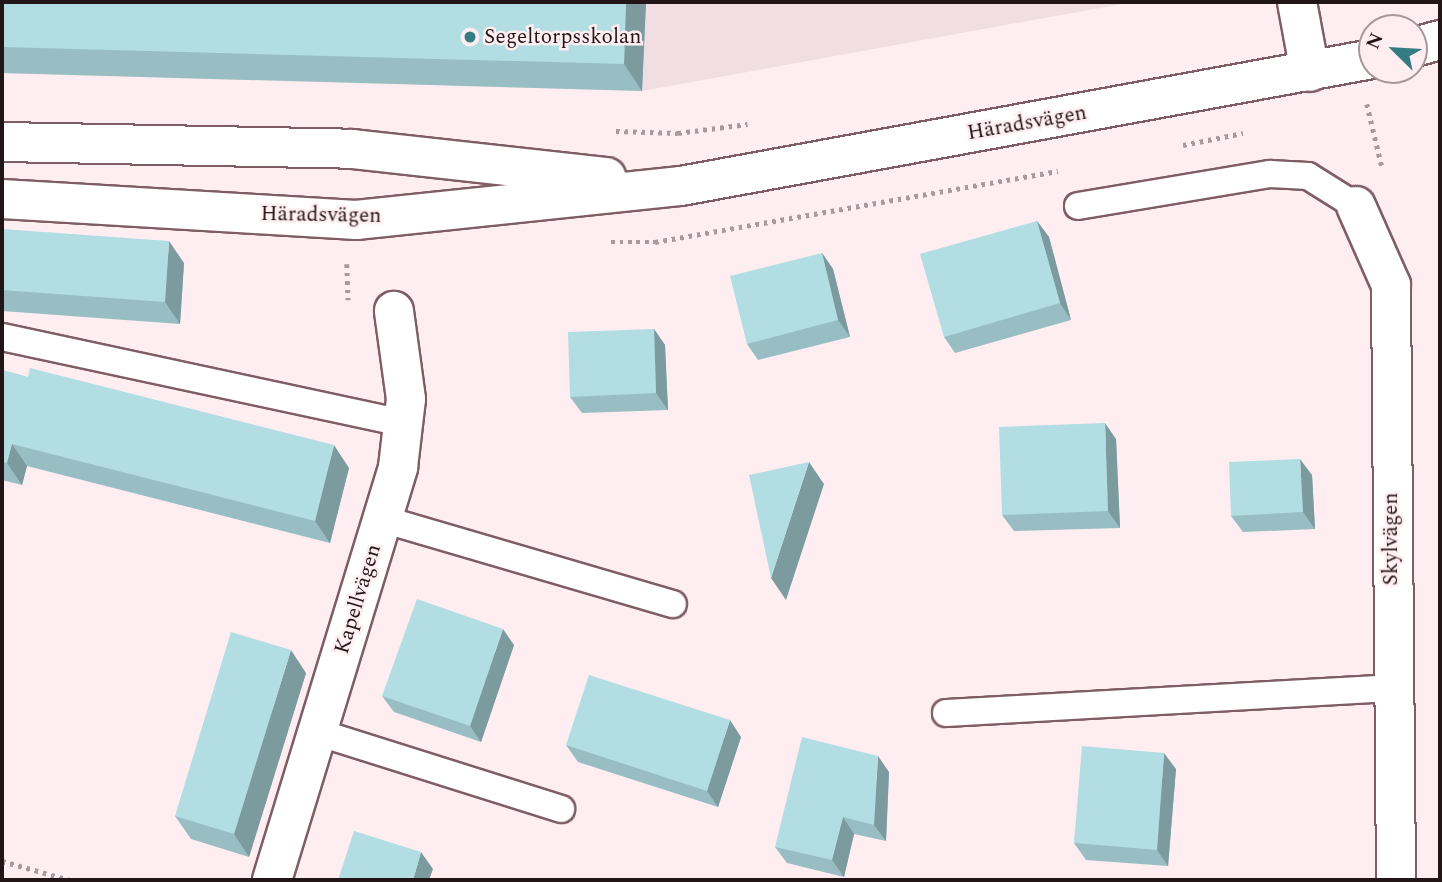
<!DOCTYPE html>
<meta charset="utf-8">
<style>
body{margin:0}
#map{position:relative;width:1442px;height:882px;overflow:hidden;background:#feeef1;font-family:Spectral,serif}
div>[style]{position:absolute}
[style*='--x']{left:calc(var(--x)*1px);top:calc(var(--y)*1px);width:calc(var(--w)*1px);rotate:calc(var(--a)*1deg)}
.built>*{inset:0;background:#f1dee2}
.path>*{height:4.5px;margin-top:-2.25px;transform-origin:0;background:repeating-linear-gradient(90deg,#a8999c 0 3.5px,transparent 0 8.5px)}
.roads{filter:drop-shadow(2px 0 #7f5d65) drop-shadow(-2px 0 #7f5d65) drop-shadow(0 2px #7f5d65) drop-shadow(0 -2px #7f5d65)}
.service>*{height:26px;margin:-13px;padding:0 13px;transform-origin:13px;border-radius:13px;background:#fff}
.minor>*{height:38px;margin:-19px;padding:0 19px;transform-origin:19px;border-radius:19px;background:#fff}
.tertiary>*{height:38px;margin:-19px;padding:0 19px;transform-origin:19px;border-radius:19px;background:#fff}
.wall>*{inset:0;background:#98bec3}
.shaded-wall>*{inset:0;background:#7c9b9f}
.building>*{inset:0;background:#b1dde3}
.dots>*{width:19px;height:19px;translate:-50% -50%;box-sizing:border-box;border:4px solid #feeef1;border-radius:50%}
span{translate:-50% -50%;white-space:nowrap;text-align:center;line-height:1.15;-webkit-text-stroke:5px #feeef1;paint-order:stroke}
.poi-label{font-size:21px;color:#221518}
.left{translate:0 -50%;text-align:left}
.street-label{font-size:21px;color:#221518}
.frame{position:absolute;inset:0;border:4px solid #221518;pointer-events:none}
.north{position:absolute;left:1358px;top:14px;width:70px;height:70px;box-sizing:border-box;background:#feeef1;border:2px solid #a6979a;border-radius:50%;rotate:294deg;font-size:19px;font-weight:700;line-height:28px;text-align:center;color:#221518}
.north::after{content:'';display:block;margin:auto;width:24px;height:32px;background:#347b84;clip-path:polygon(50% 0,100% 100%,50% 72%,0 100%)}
</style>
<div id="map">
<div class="built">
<div style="clip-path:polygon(2px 2px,1133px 2px,642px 91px,2px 73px)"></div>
</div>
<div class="path">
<div style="--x:1367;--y:104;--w:65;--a:76.6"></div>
<div style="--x:616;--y:131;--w:62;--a:1.8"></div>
<div style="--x:678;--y:133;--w:70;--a:-7.4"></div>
<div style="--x:1183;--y:145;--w:61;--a:-11.3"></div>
<div style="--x:611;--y:242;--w:44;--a:0"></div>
<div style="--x:655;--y:242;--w:409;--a:-10"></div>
<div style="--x:347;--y:264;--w:36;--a:88"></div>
<div style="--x:2;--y:861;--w:71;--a:15.6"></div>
</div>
<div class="roads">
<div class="service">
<div style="--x:1078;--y:206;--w:195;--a:-9.5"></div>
<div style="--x:1270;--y:174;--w:38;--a:3"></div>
<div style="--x:1308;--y:176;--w:57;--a:32"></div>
<div style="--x:2;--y:337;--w:410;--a:12.1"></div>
<div style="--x:382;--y:519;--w:303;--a:16.3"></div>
<div style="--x:946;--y:713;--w:446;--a:-3.2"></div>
<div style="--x:317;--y:732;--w:256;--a:17.5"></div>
</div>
<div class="minor">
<div style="--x:1297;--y:2;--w:71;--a:79.5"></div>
<div style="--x:1356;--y:206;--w:86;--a:66.1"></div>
<div style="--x:1391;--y:285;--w:595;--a:89.52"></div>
<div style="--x:272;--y:880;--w:432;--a:-73"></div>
<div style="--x:398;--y:467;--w:68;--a:-83.3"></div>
<div style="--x:406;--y:399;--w:89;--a:-97.8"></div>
</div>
<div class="tertiary">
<div style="--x:1414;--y:47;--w:27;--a:-15"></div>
<div style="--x:2;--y:142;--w:350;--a:1.1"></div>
<div style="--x:352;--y:149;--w:256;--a:6.3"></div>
<div style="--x:2;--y:199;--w:355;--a:3.4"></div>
<div style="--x:356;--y:220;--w:327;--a:-6"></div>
<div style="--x:681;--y:186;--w:703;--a:-10.41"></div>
</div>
</div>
<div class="wall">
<div style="clip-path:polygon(2px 2px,646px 2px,642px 91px,2px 73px)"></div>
<div style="clip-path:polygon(1037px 221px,1049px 237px,1071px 320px,955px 353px,944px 337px)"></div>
<div style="clip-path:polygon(2px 229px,184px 263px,180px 324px,2px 311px)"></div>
<div style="clip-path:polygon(822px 253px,833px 269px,850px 337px,758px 360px,747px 344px)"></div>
<div style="clip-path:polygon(654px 329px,665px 345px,668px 410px,582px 413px,570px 397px)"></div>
<div style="clip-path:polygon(2px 370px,349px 468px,330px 543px,27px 466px,22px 485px,2px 480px)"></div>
<div style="clip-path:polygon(1116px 439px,1120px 528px,1014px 531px,1002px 515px)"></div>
<div style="clip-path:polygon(1312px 475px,1315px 529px,1243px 532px,1231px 516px)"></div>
<div style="clip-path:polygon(514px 645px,481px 742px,394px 712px,382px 696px)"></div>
<div style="clip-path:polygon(306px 673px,249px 857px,191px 839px,175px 816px)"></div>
<div style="clip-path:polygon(741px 737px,718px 807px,578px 762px,566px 745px)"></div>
<div style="clip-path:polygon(1176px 769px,1168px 866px,1086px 860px,1074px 843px)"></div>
<div style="clip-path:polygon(889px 772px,886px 841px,854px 834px,844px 877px,787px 863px,775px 847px)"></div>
</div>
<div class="shaded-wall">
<div style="clip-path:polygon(626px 2px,646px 2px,642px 91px,624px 64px)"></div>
<div style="clip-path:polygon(1037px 221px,1049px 237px,1071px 320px,1060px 303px)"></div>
<div style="clip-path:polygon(169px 241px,184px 263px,180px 324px,165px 302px)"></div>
<div style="clip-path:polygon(822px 253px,833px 269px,850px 337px,838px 320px)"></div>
<div style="clip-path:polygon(654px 329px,665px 345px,668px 410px,656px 393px)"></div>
<div style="clip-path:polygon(1105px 423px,1116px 439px,1120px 528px,1108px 511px)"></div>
<div style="clip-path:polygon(12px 444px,27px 466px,22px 485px,7px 463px)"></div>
<div style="clip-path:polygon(334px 445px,349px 468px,330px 543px,315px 521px)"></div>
<div style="clip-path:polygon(1300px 459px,1312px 475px,1315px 529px,1303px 512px)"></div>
<div style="clip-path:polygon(809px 462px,824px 484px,786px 600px,771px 578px)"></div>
<div style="clip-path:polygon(503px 629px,514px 645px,481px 742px,470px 726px)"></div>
<div style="clip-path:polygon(291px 650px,306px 673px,249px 857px,234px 834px)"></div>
<div style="clip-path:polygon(730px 720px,741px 737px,718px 807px,707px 791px)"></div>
<div style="clip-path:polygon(1164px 753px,1176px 769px,1168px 866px,1157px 850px)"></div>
<div style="clip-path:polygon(878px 756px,889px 772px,886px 841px,874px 825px)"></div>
<div style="clip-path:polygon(843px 817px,854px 834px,844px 877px,832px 860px)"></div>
<div style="clip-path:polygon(421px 852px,433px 869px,429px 880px,413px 880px)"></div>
</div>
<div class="building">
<div style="clip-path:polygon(2px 2px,626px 2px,624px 64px,2px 47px)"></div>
<div style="clip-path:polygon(1037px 221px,1060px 303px,944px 337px,920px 254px)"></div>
<div style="clip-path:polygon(2px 229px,169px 241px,165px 302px,2px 290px)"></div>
<div style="clip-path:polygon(822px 253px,838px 320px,747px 344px,730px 276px)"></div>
<div style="clip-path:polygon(654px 329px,656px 393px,570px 397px,568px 332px)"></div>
<div style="clip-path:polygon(30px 368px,334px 445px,315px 521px,12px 444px,7px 463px,2px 462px,2px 370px,28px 377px)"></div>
<div style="clip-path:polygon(1105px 423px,1108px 511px,1002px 515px,999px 427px)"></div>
<div style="clip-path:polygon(1300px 459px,1303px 512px,1231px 516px,1229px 462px)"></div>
<div style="clip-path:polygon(809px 462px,771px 578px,749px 475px)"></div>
<div style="clip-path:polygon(417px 599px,503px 629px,470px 726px,382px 696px)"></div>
<div style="clip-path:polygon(231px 632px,291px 650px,234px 834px,175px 816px)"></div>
<div style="clip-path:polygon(589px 675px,730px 720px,707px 791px,566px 745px)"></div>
<div style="clip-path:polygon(802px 737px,878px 756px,874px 825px,843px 817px,832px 860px,775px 847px)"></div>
<div style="clip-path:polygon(1082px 746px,1164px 753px,1157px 850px,1074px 843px)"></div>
<div style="clip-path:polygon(354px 831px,421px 852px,413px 880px,338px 880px)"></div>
</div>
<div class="dots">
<div style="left:470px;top:37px;background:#347b84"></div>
</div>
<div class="poi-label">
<span class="left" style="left:484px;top:37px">Segeltorpsskolan</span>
</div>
<div class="street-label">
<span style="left:1027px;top:123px;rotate:-10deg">Häradsvägen</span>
<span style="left:321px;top:215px;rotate:1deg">Häradsvägen</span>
<span style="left:1391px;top:539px;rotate:-90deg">Skylvägen</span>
<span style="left:358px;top:599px;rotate:-73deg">Kapellvägen</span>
</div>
<div class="frame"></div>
<div class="north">N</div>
</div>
